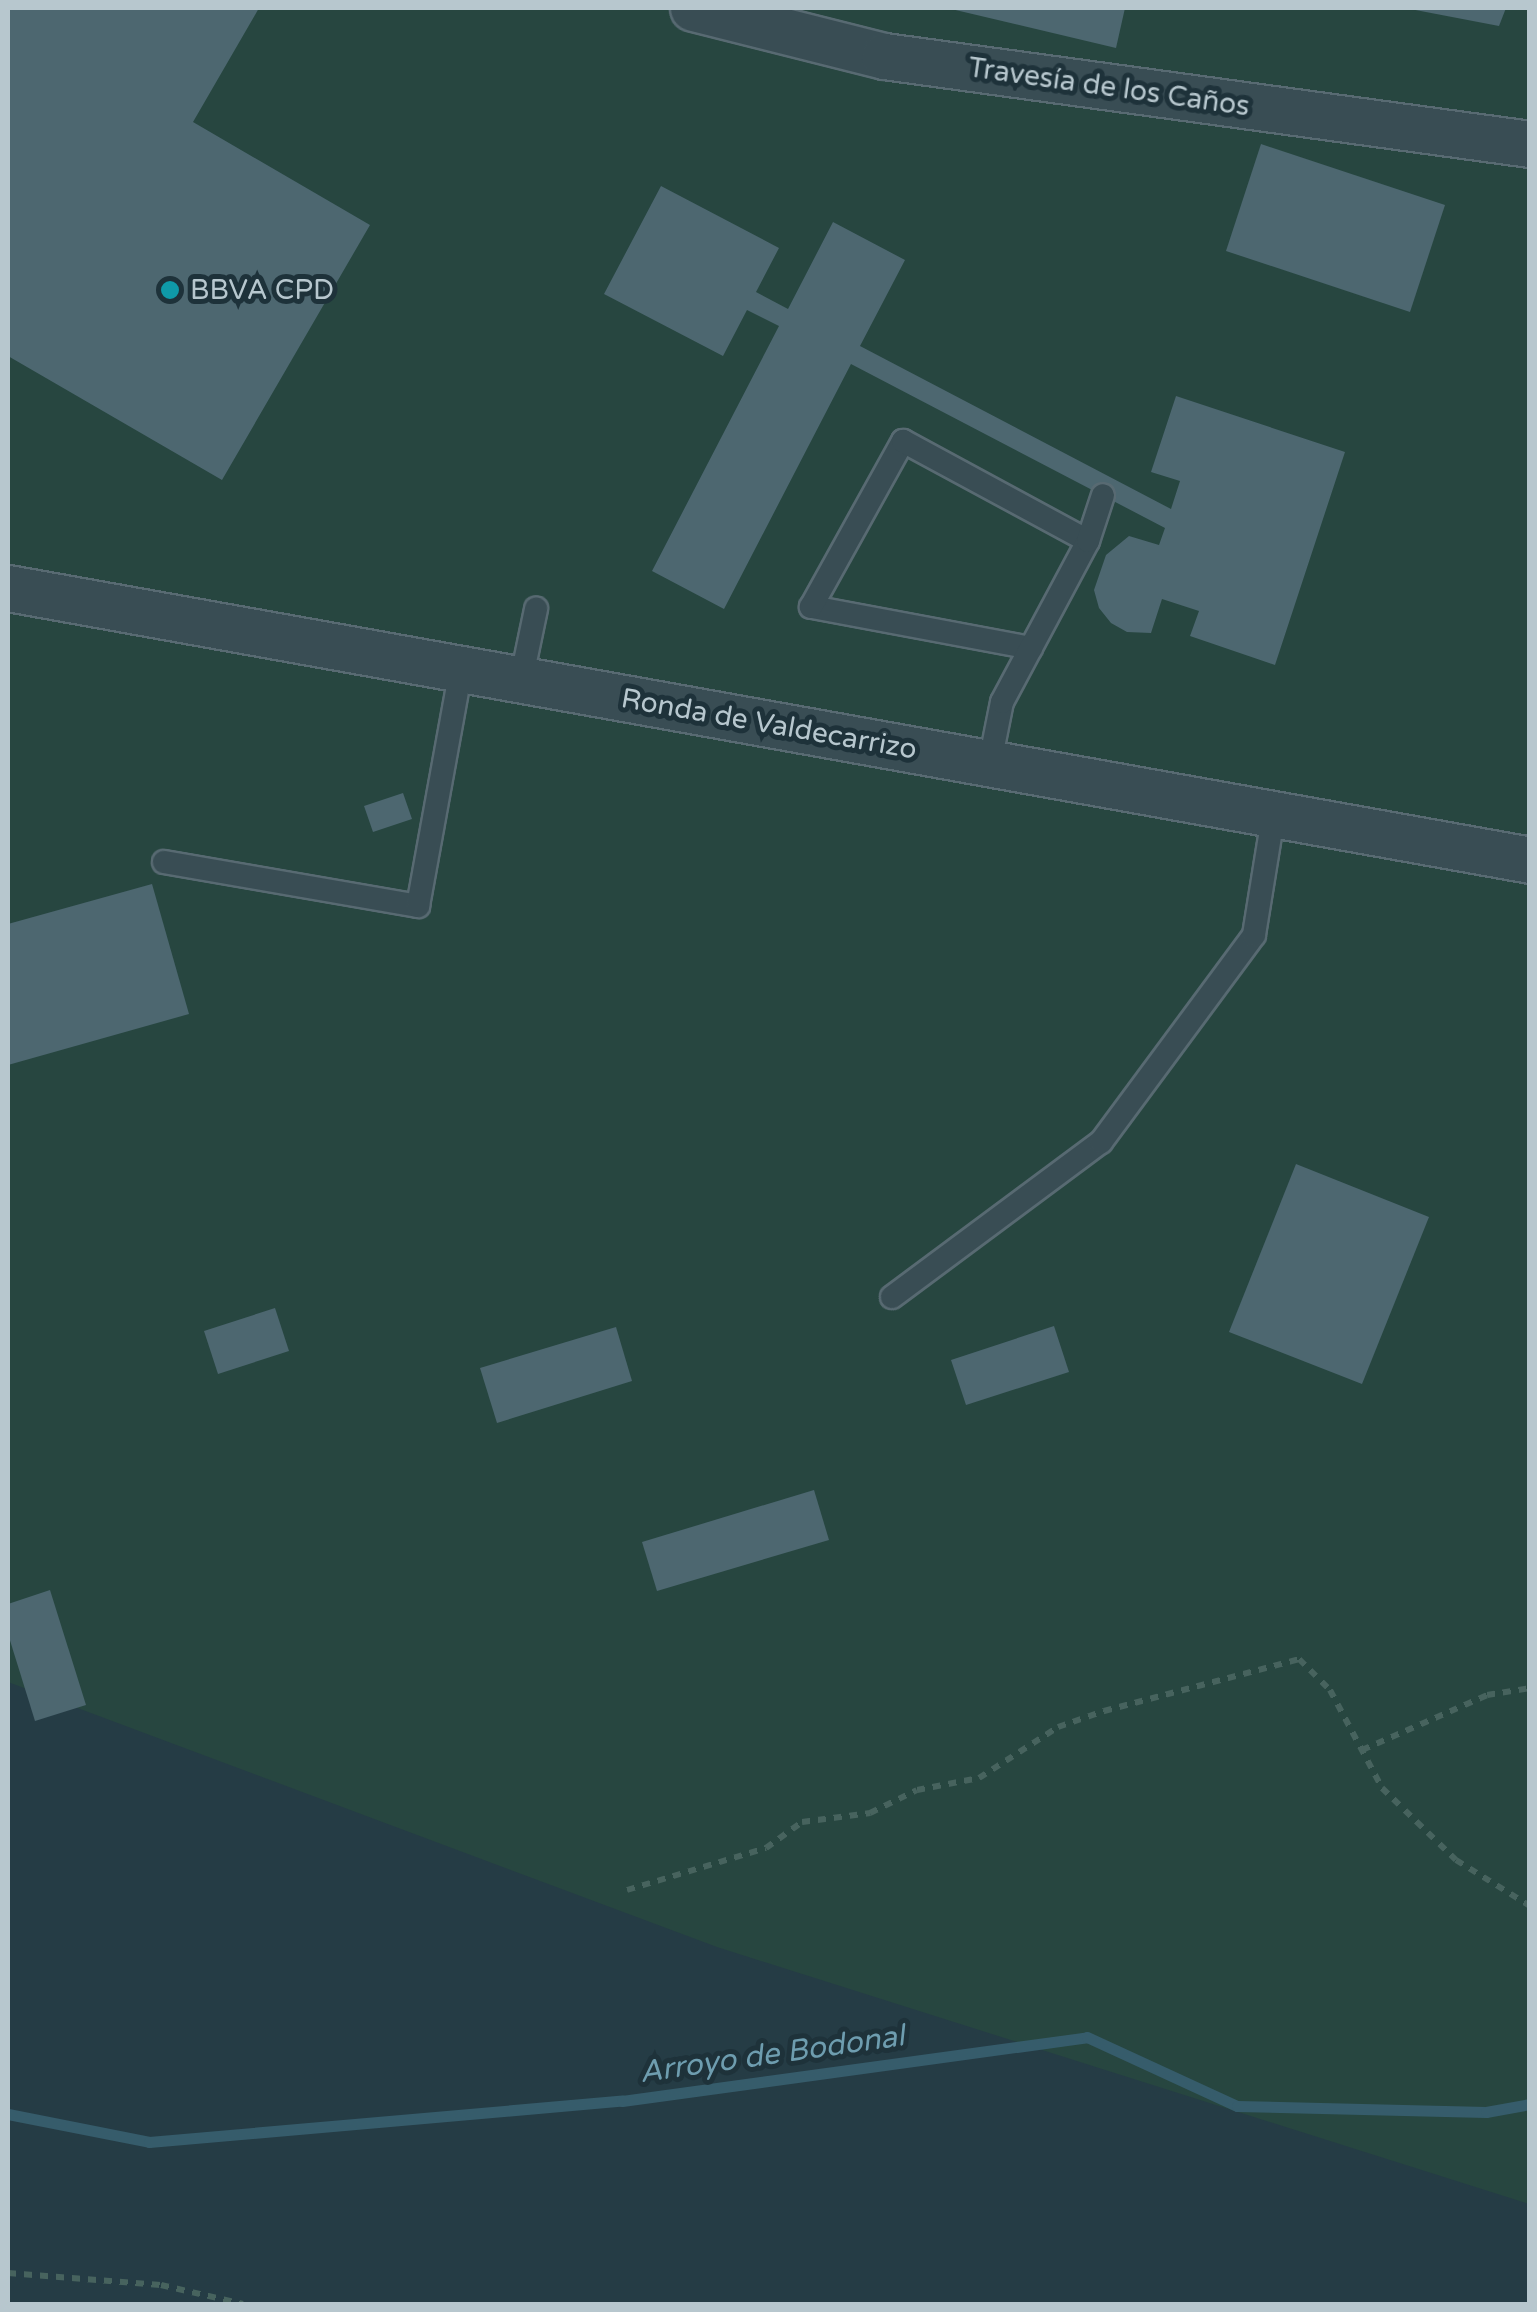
<!DOCTYPE html>
<meta charset="utf-8">
<style>
body{margin:0}
#map{position:relative;width:1537px;height:2312px;overflow:hidden;background:#253c45;font-family:"Varela Round",sans-serif}
div>[style]{position:absolute}
[style*='--x']{left:calc(var(--x)*1px);top:calc(var(--y)*1px);width:calc(var(--w)*1px);rotate:calc(var(--a)*1deg)}
.green>*{inset:0;background:#274640}
.stream>*{height:11px;margin:-5.5px;padding:0 5.5px;transform-origin:5.5px;border-radius:5.5px;background:#365c6b}
.building>*{inset:0;background:#4d6770}
.path>*{height:6px;margin-top:-3px;transform-origin:0;background:repeating-linear-gradient(90deg,#47635e 0 8px,transparent 0 16px)}
.roads{filter:drop-shadow(2px 0 #586a72) drop-shadow(-2px 0 #586a72) drop-shadow(0 2px #586a72) drop-shadow(0 -2px #586a72)}
.lane>*{height:22px;margin:-11px;padding:0 11px;transform-origin:11px;border-radius:11px;background:#394d54}
.street>*{height:45px;margin:-22.5px;padding:0 22.5px;transform-origin:22.5px;border-radius:22.5px;background:#394d54}
.dots>*{width:28px;height:28px;translate:-50% -50%;box-sizing:border-box;border:5px solid #1e323a;border-radius:50%}
span{translate:-50% -50%;white-space:nowrap;text-align:center;line-height:1.15;-webkit-text-stroke:10px #1e323a;paint-order:stroke}
.street-label{font-size:28px;color:#b7c7ce}
.poi-label{font-size:28px;color:#b7c7ce}
.left{translate:0 -50%;text-align:left}
.water-label{font-size:30px;color:#6e9daf;font-style:italic}
.frame{position:absolute;inset:0;border:10px solid #b7c7ce;pointer-events:none}
</style>
<div id="map">
<div class="green">
<div style="clip-path:polygon(8px 8px,1529px 8px,1529px 2204px,717px 1947px,8px 1682px)"></div>
</div>
<div class="stream">
<div style="--x:8;--y:2114;--w:144;--a:11.2"></div>
<div style="--x:149;--y:2142;--w:475;--a:-5"></div>
<div style="--x:622;--y:2101;--w:469;--a:-7.8"></div>
<div style="--x:1087;--y:2037;--w:165;--a:24.7"></div>
<div style="--x:1237;--y:2106;--w:249;--a:1.4"></div>
<div style="--x:1486;--y:2112;--w:45;--a:-10.3"></div>
</div>
<div class="building">
<div style="clip-path:polygon(8px 8px,259px 8px,193px 122px,370px 225px,222px 480px,8px 356px)"></div>
<div style="clip-path:polygon(947px 8px,1125px 8px,1116px 48px)"></div>
<div style="clip-path:polygon(1405px 8px,1506px 8px,1499px 26px)"></div>
<div style="clip-path:polygon(1261px 144px,1445px 205px,1410px 312px,1226px 251px)"></div>
<div style="clip-path:polygon(661px 186px,779px 248px,756px 292px,788px 309px,833px 222px,905px 260px,860px 346px,1171px 509px,1180px 481px,1151px 472px,1176px 396px,1345px 452px,1275px 665px,1190px 636px,1199px 611px,1162px 599px,1151px 633px,1127px 632px,1111px 623px,1099px 608px,1094px 590px,1106px 555px,1129px 536px,1159px 545px,1165px 528px,851px 364px,724px 609px,652px 571px,779px 326px,747px 310px,723px 356px,604px 294px)"></div>
<div style="clip-path:polygon(403px 793px,412px 819px,373px 832px,364px 806px)"></div>
<div style="clip-path:polygon(152px 884px,189px 1014px,8px 1065px,8px 924px)"></div>
<div style="clip-path:polygon(1296px 1164px,1429px 1217px,1362px 1384px,1229px 1332px)"></div>
<div style="clip-path:polygon(275px 1308px,289px 1351px,218px 1374px,204px 1331px)"></div>
<div style="clip-path:polygon(1054px 1326px,1069px 1372px,966px 1405px,951px 1360px)"></div>
<div style="clip-path:polygon(616px 1327px,632px 1381px,497px 1423px,480px 1368px)"></div>
<div style="clip-path:polygon(814px 1490px,829px 1540px,657px 1591px,642px 1542px)"></div>
<div style="clip-path:polygon(50px 1590px,86px 1705px,35px 1721px,8px 1634px,8px 1604px)"></div>
</div>
<div class="path">
<div style="--x:1362;--y:1750;--w:137;--a:-23.7"></div>
<div style="--x:1487;--y:1695;--w:44;--a:-9.2"></div>
<div style="--x:627;--y:1890;--w:145;--a:-16.8"></div>
<div style="--x:766;--y:1848;--w:44;--a:-35.8"></div>
<div style="--x:802;--y:1822;--w:69;--a:-7.5"></div>
<div style="--x:870;--y:1813;--w:52;--a:-26.1"></div>
<div style="--x:917;--y:1790;--w:63;--a:-11"></div>
<div style="--x:979;--y:1778;--w:94;--a:-32.8"></div>
<div style="--x:1058;--y:1727;--w:49;--a:-19.2"></div>
<div style="--x:1104;--y:1711;--w:202;--a:-14.9"></div>
<div style="--x:1299;--y:1659;--w:44;--a:45"></div>
<div style="--x:1330;--y:1690;--w:111;--a:62"></div>
<div style="--x:1382;--y:1788;--w:103;--a:44.2"></div>
<div style="--x:1456;--y:1860;--w:87;--a:31.9"></div>
<div style="--x:8;--y:2273;--w:153;--a:4.5"></div>
<div style="--x:161;--y:2285;--w:84;--a:13"></div>
</div>
<div class="roads">
<div class="lane">
<div style="--x:1031;--y:648;--w:224;--a:-169.4"></div>
<div style="--x:811;--y:607;--w:190;--a:-61"></div>
<div style="--x:903;--y:441;--w:210;--a:28.4"></div>
<div style="--x:521;--y:681;--w:74;--a:-78.2"></div>
<div style="--x:990;--y:762;--w:61;--a:-78.7"></div>
<div style="--x:1002;--y:702;--w:183;--a:-61.9"></div>
<div style="--x:1088;--y:541;--w:48;--a:-71.9"></div>
<div style="--x:164;--y:862;--w:258;--a:9.8"></div>
<div style="--x:418;--y:906;--w:240;--a:-79.7"></div>
<div style="--x:892;--y:1297;--w:260;--a:-36.6"></div>
<div style="--x:1101;--y:1142;--w:257;--a:-53.5"></div>
<div style="--x:1254;--y:935;--w:126;--a:-80.8"></div>
</div>
<div class="street">
<div style="--x:693;--y:8;--w:197;--a:14.1"></div>
<div style="--x:884;--y:56;--w:652;--a:7.76"></div>
<div style="--x:8;--y:588;--w:1546;--a:10.13"></div>
</div>
</div>
<div class="dots">
<div style="left:170px;top:290px;background:#0f9aa8"></div>
</div>
<div class="street-label">
<span style="left:1109px;top:87px;rotate:8deg">Travesía de los Caños</span>
<span style="left:769px;top:724px;rotate:10deg">Ronda de Valdecarrizo</span>
</div>
<div class="poi-label">
<span class="left" style="left:190px;top:290px">BBVA CPD</span>
</div>
<div class="water-label">
<span style="left:772px;top:2055px;rotate:-8deg">Arroyo de Bodonal</span>
</div>
<div class="frame"></div>
</div>
